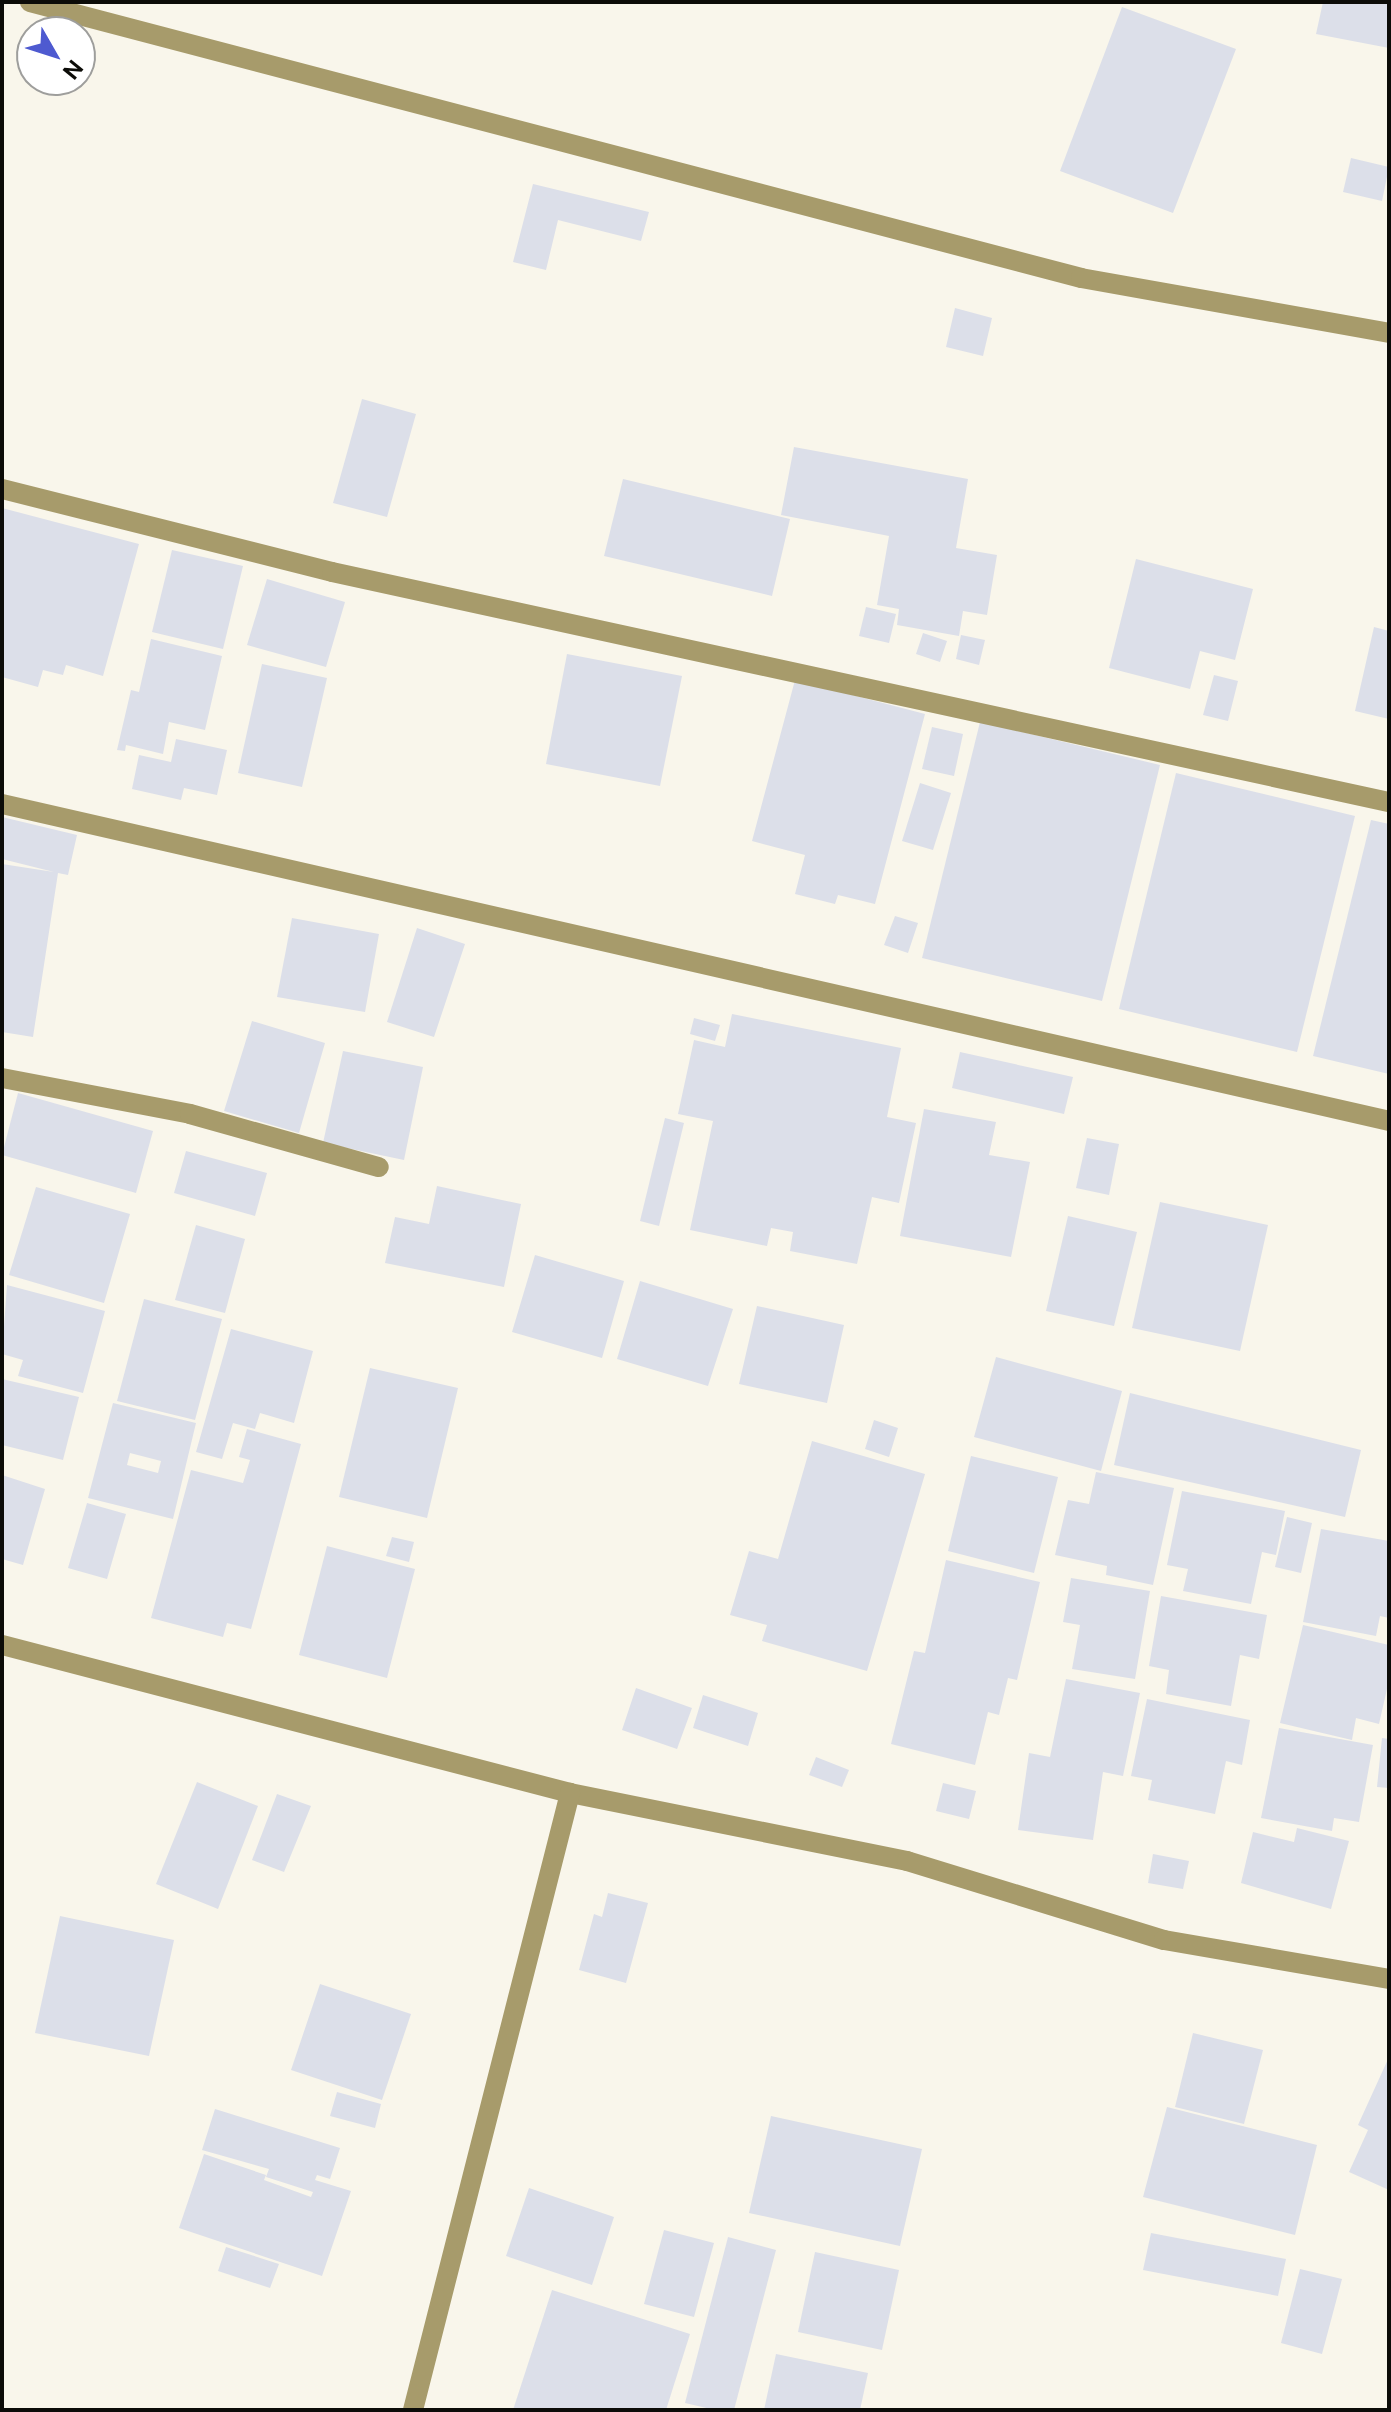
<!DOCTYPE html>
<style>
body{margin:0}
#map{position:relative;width:1391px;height:2412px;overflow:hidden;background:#f9f6eb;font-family:"Public Sans",sans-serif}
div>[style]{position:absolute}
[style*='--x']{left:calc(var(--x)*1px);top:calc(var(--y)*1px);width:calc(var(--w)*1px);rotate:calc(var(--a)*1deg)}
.building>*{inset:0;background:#dcdfe9}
.minor>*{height:20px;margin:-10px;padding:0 10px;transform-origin:10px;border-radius:10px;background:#a79b6b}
span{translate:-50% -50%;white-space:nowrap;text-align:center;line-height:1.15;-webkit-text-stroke:7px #fff;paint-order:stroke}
.frame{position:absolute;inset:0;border:4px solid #0c0c08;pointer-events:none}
.north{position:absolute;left:16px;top:16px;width:80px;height:80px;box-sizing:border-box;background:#fff;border:2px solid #9e9e9c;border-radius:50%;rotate:129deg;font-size:22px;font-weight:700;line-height:32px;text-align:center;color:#0c0c08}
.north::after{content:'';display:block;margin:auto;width:28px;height:36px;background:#4e5ad0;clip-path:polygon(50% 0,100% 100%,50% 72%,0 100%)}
</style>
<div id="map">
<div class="building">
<div style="clip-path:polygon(1323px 2px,1389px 2px,1389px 48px,1316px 34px)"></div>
<div style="clip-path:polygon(1122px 7px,1236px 49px,1173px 213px,1060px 171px)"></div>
<div style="clip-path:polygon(1351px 158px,1389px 167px,1382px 201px,1343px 192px)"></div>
<div style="clip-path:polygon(533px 184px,649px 212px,641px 241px,558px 220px,546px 270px,513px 262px)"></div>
<div style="clip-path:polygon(955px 308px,992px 318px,983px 356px,946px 347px)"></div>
<div style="clip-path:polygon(362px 399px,416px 414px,387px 517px,333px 503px)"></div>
<div style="clip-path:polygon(794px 447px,968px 479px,956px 548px,997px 555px,987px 615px,963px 611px,959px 636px,897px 625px,899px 609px,877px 605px,889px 536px,781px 515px)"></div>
<div style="clip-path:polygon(623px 479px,790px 519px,772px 596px,604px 556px)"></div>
<div style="clip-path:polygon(2px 508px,139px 544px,103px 676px,66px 665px,63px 675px,43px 670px,38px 687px,2px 677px)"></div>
<div style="clip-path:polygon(172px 550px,243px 566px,223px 649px,152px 632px)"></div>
<div style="clip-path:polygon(1136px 559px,1253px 589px,1235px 660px,1200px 651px,1190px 689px,1109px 668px)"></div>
<div style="clip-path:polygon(267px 579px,345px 602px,326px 667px,247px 645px)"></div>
<div style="clip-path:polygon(866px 607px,896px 614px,889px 643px,859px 636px)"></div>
<div style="clip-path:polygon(1374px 627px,1389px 631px,1389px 719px,1355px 711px)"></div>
<div style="clip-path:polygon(923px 633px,947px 641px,940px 662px,916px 654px)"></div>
<div style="clip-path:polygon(961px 635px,985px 640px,979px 665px,956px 659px)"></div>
<div style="clip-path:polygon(151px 639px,222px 656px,205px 730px,169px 722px,163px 754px,126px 745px,125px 751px,117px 750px,131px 690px,139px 692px)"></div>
<div style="clip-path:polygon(567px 654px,682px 676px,660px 786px,546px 764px)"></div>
<div style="clip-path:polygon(262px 664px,327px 678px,302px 787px,238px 773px)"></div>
<div style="clip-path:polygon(1214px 675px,1238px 681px,1228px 721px,1203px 715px)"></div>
<div style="clip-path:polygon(795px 680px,925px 714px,875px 904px,838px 895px,835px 904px,795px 894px,805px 855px,752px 841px)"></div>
<div style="clip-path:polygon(980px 722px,1160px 765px,1102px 1001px,922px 958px)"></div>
<div style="clip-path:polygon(932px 727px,963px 734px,954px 776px,922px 769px)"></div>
<div style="clip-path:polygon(176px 739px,227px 750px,217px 795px,184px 788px,181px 800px,132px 789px,139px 755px,171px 762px)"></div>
<div style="clip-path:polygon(1176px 773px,1355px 816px,1297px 1052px,1119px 1009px)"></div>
<div style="clip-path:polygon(920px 783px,951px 793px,933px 850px,902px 841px)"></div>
<div style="clip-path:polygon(2px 817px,77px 835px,68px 875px,58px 873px,33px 1037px,2px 1032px,2px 864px,54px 872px,2px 859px)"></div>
<div style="clip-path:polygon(1371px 820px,1389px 824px,1389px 1074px,1313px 1056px)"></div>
<div style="clip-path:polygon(895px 916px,918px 923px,908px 953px,884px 945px)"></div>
<div style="clip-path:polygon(292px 918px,379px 934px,365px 1012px,277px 997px)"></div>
<div style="clip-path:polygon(417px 928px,465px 944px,434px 1037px,387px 1022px)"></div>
<div style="clip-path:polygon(732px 1014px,901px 1048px,887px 1117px,916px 1123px,899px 1203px,872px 1197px,857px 1264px,790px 1251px,793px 1232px,771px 1228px,767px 1246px,690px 1230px,713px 1121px,678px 1114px,694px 1040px,725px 1047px)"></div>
<div style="clip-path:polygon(694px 1018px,720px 1025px,715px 1041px,690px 1034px)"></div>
<div style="clip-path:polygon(252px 1021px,325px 1043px,299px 1133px,224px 1111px)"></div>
<div style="clip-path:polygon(343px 1051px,423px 1067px,404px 1160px,323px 1143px)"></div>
<div style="clip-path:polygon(960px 1052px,1073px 1077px,1064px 1114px,952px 1088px)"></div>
<div style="clip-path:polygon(18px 1093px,153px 1131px,136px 1193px,2px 1155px)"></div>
<div style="clip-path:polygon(924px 1109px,996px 1122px,989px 1155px,1030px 1162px,1011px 1257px,900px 1236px)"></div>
<div style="clip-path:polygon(665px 1118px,684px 1123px,659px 1226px,640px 1221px)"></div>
<div style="clip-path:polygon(1087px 1138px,1119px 1144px,1109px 1195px,1076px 1188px)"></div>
<div style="clip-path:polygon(186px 1151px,267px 1173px,255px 1216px,174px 1193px)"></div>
<div style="clip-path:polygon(437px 1186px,521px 1204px,504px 1287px,385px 1263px,395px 1217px,429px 1224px)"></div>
<div style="clip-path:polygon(36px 1187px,130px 1214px,104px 1303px,9px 1275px)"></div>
<div style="clip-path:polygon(1160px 1202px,1268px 1225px,1240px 1351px,1132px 1328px)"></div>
<div style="clip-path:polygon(1068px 1216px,1137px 1232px,1114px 1326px,1046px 1311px)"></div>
<div style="clip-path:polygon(196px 1225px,245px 1239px,225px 1313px,175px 1300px)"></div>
<div style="clip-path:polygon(535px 1255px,624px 1281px,602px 1358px,512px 1332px)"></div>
<div style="clip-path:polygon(640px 1281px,733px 1309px,708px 1386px,617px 1359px)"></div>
<div style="clip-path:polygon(7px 1285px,105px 1311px,83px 1393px,18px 1376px,23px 1360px,2px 1354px)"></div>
<div style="clip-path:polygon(144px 1299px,222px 1319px,195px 1420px,117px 1401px)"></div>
<div style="clip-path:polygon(757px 1306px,844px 1325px,827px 1403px,739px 1384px)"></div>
<div style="clip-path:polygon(231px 1329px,313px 1351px,294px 1423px,260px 1413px,255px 1429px,233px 1423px,222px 1459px,196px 1452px)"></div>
<div style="clip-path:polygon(996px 1357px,1122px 1391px,1101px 1471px,974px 1437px)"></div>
<div style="clip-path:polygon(370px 1368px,458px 1388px,427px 1518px,339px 1497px)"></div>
<div style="clip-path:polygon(2px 1379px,79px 1397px,63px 1460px,2px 1445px)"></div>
<div style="clip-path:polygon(1130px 1393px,1361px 1450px,1345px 1517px,1114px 1465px)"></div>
<div style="clip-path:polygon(evenodd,113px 1403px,196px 1423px,173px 1519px,88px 1498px,113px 1403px,130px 1453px,161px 1461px,158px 1473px,127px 1465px,130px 1453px)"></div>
<div style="clip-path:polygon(874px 1420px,898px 1428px,889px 1457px,865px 1449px)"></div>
<div style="clip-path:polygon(247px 1429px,301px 1444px,251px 1629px,227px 1623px,223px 1637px,151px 1618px,191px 1470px,243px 1483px,250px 1460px,239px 1457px)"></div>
<div style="clip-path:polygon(812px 1441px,925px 1474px,867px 1671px,762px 1641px,767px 1625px,730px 1615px,749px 1551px,778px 1559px)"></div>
<div style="clip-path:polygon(971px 1456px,1058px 1477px,1034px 1573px,948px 1551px)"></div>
<div style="clip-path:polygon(1096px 1472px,1174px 1488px,1153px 1585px,1106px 1575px,1107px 1566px,1055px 1555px,1068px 1500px,1089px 1504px)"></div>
<div style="clip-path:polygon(2px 1475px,45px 1489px,23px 1565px,2px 1559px)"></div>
<div style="clip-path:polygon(1182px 1491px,1285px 1511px,1276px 1555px,1262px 1552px,1251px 1604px,1183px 1591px,1188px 1569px,1167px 1565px)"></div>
<div style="clip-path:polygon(87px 1503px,126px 1514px,107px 1579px,68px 1568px)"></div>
<div style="clip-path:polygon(1287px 1517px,1312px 1523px,1301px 1573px,1275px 1567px)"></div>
<div style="clip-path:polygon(1321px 1529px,1389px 1541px,1389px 1618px,1380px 1616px,1376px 1636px,1303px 1622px)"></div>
<div style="clip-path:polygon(392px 1537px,414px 1542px,409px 1562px,386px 1556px)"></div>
<div style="clip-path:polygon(327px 1546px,415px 1569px,387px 1678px,299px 1655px)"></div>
<div style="clip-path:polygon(946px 1560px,1040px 1582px,1017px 1680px,1008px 1678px,999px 1715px,988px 1712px,975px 1765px,891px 1744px,914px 1651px,925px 1653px)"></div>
<div style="clip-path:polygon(1071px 1578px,1150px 1591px,1135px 1679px,1072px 1669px,1080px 1625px,1063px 1622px)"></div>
<div style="clip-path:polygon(1161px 1596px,1267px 1615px,1259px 1659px,1240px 1655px,1231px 1706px,1166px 1694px,1169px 1670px,1149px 1666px)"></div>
<div style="clip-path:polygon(1303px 1625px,1389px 1645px,1389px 1680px,1379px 1724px,1356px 1718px,1352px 1740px,1280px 1723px)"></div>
<div style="clip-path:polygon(1066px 1679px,1140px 1693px,1123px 1776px,1103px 1772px,1093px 1840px,1018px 1830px,1029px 1753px,1050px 1757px)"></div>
<div style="clip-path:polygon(636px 1688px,692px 1708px,677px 1749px,622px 1730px)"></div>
<div style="clip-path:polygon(703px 1695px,758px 1713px,748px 1746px,693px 1728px)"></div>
<div style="clip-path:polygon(1147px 1699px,1250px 1720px,1242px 1765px,1226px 1761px,1215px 1814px,1148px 1800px,1152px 1780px,1131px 1776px)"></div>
<div style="clip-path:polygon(1279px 1728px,1373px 1745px,1359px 1822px,1334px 1818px,1332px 1831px,1261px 1818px)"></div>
<div style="clip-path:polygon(1382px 1738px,1389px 1739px,1389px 1788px,1377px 1787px)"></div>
<div style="clip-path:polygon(816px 1757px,849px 1770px,842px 1787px,809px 1775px)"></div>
<div style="clip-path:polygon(197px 1782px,258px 1806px,218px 1909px,156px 1884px)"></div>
<div style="clip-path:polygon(943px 1783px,976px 1791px,969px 1819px,936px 1811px)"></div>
<div style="clip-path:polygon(277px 1794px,311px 1806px,284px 1872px,252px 1860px)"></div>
<div style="clip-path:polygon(1297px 1828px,1349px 1841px,1331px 1909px,1241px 1883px,1253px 1832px,1294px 1842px)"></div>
<div style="clip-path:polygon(1153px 1854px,1189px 1861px,1183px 1889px,1148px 1883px)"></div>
<div style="clip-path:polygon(608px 1893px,648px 1903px,626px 1983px,579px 1970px,594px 1914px,602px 1917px)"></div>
<div style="clip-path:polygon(60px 1916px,174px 1940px,149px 2056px,35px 2033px)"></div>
<div style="clip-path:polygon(320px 1984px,411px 2014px,382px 2100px,291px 2070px)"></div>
<div style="clip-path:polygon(1193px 2033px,1263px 2050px,1244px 2124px,1175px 2107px)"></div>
<div style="clip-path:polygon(1389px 2057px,1389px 2190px,1349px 2172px,1368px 2130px,1358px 2125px)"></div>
<div style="clip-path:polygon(337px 2092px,381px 2104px,375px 2128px,330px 2116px)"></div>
<div style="clip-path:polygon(1167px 2107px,1317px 2145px,1295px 2235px,1143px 2197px)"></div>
<div style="clip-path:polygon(215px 2109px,340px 2148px,330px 2179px,317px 2175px,315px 2180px,351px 2191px,322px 2276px,179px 2228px,204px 2154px,266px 2175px,264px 2180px,311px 2197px,313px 2192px,266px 2177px,269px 2169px,202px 2150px)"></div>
<div style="clip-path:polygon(771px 2116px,922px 2149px,900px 2246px,749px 2213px)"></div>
<div style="clip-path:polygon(529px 2188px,614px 2217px,592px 2285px,506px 2256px)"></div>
<div style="clip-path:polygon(664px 2230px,714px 2243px,694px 2317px,644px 2304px)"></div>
<div style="clip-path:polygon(1151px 2233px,1286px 2259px,1278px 2296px,1143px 2270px)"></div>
<div style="clip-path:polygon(728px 2237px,776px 2250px,734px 2410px,715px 2410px,685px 2403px)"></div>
<div style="clip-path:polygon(226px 2247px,279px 2264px,270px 2288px,218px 2271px)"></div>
<div style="clip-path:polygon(815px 2252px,899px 2270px,882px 2350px,798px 2332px)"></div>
<div style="clip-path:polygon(1300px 2269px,1342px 2279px,1322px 2354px,1281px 2343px)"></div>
<div style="clip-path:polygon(552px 2290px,690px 2334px,666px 2410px,513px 2410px)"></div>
<div style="clip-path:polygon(776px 2354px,868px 2373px,860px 2410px,764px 2410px)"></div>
</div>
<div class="minor">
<div style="--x:30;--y:2;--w:1087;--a:14.71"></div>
<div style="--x:1081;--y:278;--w:313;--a:10.1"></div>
<div style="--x:2;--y:489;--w:340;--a:14.1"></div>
<div style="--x:332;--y:572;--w:1082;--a:12.28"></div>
<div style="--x:2;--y:804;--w:1423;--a:12.87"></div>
<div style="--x:2;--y:1078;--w:191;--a:10.8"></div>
<div style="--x:190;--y:1114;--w:196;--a:15.7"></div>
<div style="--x:2;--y:1645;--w:587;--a:14.6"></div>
<div style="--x:570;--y:1793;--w:344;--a:11.4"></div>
<div style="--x:907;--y:1861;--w:269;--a:17.1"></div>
<div style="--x:1164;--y:1940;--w:228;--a:9.8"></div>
<div style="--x:413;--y:2410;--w:637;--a:-75.72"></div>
</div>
<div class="frame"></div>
<div class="north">N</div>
</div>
